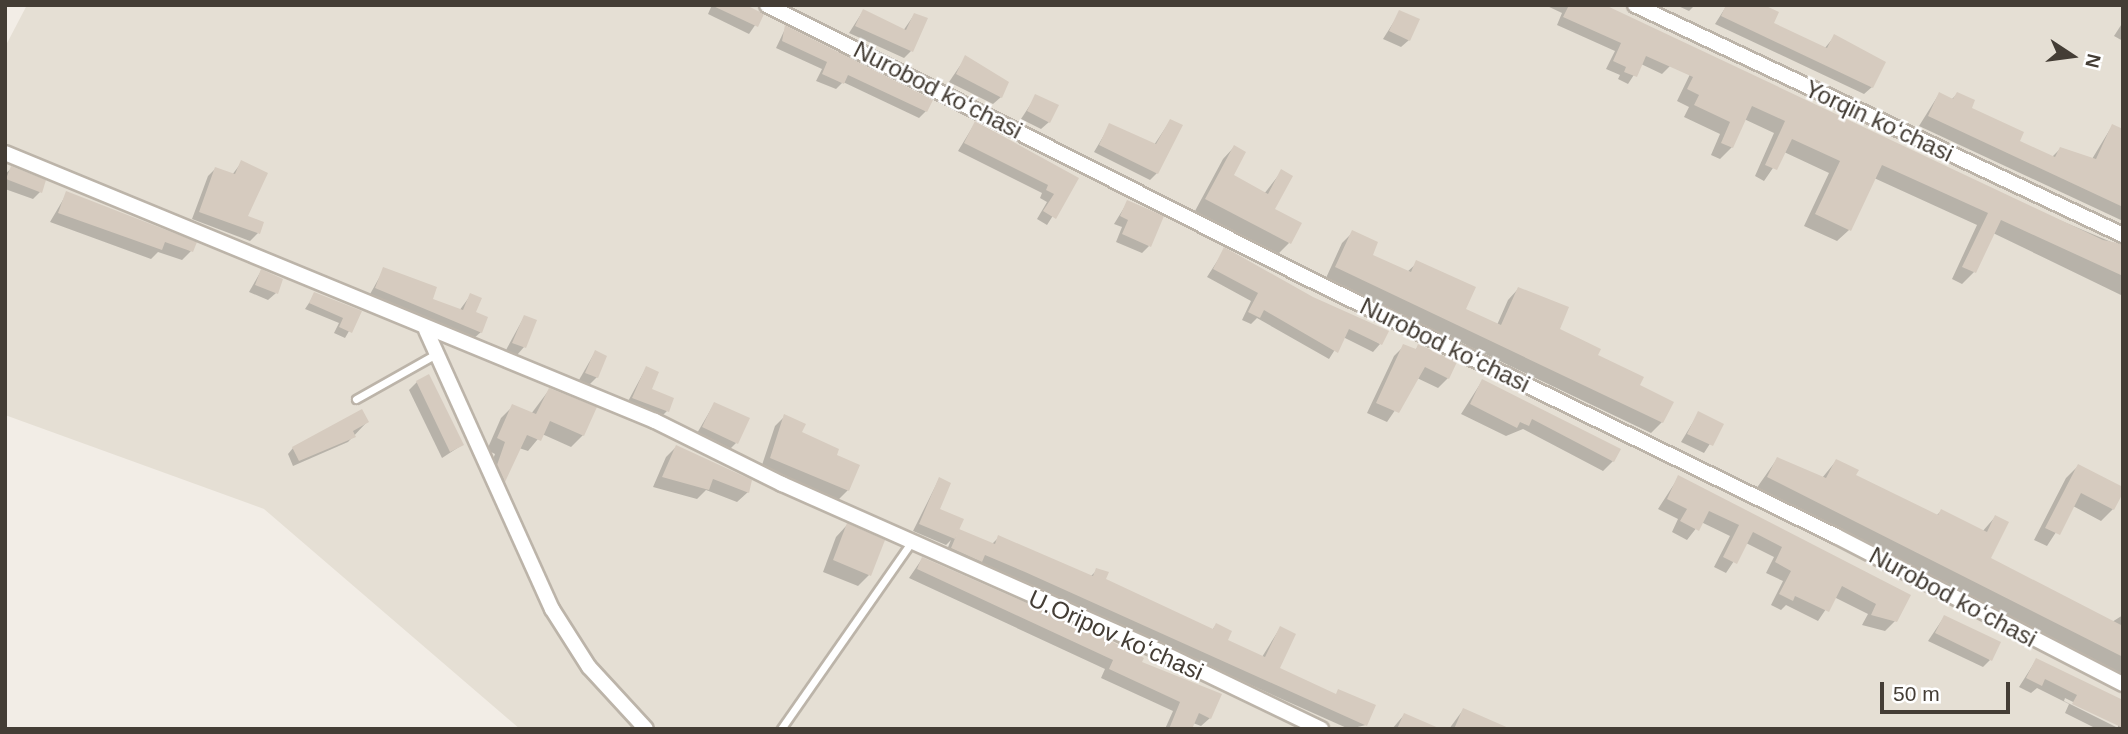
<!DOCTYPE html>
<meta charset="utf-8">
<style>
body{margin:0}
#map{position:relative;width:2128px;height:734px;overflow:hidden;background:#f2ede6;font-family:Helvetica,sans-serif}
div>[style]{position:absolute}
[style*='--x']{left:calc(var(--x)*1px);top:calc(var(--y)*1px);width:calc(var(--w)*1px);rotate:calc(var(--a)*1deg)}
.residential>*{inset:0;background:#e5dfd4}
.shadow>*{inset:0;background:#0003}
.building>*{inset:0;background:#d6cbbf}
.roads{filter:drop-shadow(2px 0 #bcb4a9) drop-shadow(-2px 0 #bcb4a9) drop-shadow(0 2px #bcb4a9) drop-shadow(0 -2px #bcb4a9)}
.service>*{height:7px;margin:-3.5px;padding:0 3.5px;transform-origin:3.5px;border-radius:3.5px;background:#fff}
.minor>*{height:14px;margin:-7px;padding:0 7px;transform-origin:7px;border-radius:7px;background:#fff}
span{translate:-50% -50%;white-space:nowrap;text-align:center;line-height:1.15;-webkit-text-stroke:5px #fff;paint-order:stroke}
.street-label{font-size:24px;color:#443d35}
.frame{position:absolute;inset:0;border:7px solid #443d35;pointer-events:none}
.north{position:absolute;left:2037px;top:21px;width:70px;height:70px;-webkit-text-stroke:5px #fff;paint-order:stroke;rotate:103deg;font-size:19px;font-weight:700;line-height:28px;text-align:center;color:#443d35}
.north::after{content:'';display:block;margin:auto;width:24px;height:32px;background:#443d35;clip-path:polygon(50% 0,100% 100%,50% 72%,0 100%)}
.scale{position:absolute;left:1880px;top:682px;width:130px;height:32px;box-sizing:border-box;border:4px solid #443d35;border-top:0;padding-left:9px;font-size:21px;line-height:24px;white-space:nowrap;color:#443d35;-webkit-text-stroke:5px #fff;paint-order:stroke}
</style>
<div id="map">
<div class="residential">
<div style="clip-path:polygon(27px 5px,2123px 5px,2123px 729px,520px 729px,264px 509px,5px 415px,5px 47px)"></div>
</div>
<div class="shadow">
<div style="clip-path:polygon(712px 5px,762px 15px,749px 34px,708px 14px)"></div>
<div style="clip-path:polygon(1545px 5px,1600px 5px,1670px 66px,1662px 74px,1641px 64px,1628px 84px,1618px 79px,1620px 75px,1606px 69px,1615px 51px,1557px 25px,1562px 13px)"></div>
<div style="clip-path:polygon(1676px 5px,1695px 5px,1689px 11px)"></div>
<div style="clip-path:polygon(1727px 5px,1824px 49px,1834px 37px,1872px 87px,1864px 94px,1715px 24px)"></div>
<div style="clip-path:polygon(863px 11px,903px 31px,914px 15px,911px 51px,904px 58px,849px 33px)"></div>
<div style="clip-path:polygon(1400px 12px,1409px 40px,1401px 47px,1383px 39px)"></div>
<div style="clip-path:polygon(2123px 22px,2123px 41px,2114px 36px)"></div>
<div style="clip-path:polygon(786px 27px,926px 111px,919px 118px,843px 82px,836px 89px,816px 81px,822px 69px,776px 48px)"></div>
<div style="clip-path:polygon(966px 57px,1001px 97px,993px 104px,949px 82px)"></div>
<div style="clip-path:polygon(1694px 66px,2123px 247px,2123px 296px,1993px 233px,1974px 272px,1962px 284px,1952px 279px,1977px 225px,1874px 178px,1849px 230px,1837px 241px,1804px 226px,1829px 173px,1784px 152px,1764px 181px,1755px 176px,1774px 133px,1744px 119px,1732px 147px,1720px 159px,1711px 155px,1720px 134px,1684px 117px,1689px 107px,1677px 101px)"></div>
<div style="clip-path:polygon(1939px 94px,1951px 100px,1957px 94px,1970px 108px,2018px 142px,2052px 157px,2060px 149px,2092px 159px,2112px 126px,2123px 178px,2123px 221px,1919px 126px)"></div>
<div style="clip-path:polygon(1036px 96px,1049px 122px,1041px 129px,1021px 119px)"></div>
<div style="clip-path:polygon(1170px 121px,1157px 173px,1150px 180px,1094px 152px,1110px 125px,1154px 145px)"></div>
<div style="clip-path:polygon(975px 123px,1077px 178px,1047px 225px,1037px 219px,1047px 202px,1040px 198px,1042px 193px,958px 151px)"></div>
<div style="clip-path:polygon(1234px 147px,1231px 176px,1264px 194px,1281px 172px,1273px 210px,1289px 243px,1278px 254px,1195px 211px,1223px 159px)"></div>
<div style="clip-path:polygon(241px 163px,245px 217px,258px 233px,250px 241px,192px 219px,208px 176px,215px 169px,232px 175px)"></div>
<div style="clip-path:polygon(12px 168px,40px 192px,33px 199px,5px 189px,5px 174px)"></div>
<div style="clip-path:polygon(67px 193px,191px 251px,182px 260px,158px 252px,151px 259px,50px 222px)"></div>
<div style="clip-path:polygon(1127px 203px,1149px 246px,1142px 253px,1116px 242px,1122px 227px,1114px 224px)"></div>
<div style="clip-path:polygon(1352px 233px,1370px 256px,1407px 272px,1417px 263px,1463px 310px,1497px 325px,1508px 300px,1518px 289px,1558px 330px,1638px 386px,1662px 422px,1651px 433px,1326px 278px,1342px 243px)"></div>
<div style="clip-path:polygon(1225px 249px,1380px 344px,1373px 352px,1343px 337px,1329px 359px,1257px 318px,1251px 324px,1242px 320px,1251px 301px,1207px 277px)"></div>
<div style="clip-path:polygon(384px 269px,431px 300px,459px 311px,470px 296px,481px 332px,473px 339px,369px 296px)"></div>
<div style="clip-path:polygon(261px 271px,276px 293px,268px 300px,249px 292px)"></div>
<div style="clip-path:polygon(315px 294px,360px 312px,345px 338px,334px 333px,339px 323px,305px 309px)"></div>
<div style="clip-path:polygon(524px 317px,524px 347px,517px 355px,506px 350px)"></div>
<div style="clip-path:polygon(1404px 346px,1414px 351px,1419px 346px,1448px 378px,1438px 388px,1417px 378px,1387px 422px,1367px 413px,1394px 356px)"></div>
<div style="clip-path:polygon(595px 352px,597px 377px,589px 385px,579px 380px)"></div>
<div style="clip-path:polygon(646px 368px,650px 390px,667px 411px,659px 419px,626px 405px)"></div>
<div style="clip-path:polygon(1482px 381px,1613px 461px,1603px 471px,1523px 429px,1506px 436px,1461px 414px)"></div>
<div style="clip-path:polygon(417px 382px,462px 445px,442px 458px,409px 390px)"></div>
<div style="clip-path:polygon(549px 390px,583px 435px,571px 447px,542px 434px,528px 451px,519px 448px,504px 481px,493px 492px,486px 477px,495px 454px,487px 450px,501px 418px,513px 406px,531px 414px)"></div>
<div style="clip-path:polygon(714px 404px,736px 443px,729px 450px,696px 435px)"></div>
<div style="clip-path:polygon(1698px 414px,1722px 425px,1704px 453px,1681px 442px)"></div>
<div style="clip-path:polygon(785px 416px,800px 433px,834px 456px,848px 490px,838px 500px,761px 468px,775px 426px)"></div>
<div style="clip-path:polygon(367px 422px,348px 442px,293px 466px,288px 454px,293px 448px)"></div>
<div style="clip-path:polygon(676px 447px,748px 492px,737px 502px,706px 490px,697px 499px,653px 487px,666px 457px)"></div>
<div style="clip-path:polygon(1777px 459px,1822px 478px,1836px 461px,1854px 476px,1936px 516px,1941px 511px,1982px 532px,1995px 517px,1989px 559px,2112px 622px,2123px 615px,2123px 676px,1756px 489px)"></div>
<div style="clip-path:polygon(2078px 466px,2113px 509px,2101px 521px,2073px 506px,2047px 546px,2034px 540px,2066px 478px)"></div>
<div style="clip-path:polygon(1678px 478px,1908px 595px,1895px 621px,1885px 631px,1862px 625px,1868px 614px,1834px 597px,1818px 621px,1786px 605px,1781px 610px,1771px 605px,1783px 581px,1766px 573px,1774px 557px,1746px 543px,1726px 573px,1714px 567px,1730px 536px,1701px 522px,1687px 540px,1672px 532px,1678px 519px,1658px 509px)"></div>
<div style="clip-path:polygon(939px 479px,938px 510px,954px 536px,992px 544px,999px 537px,1090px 577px,1097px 570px,1104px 580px,1212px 630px,1216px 625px,1226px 640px,1262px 657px,1280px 628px,1278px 669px,1366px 725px,1349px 729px,978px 563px,972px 569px,944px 557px,951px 540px,946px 545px,913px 531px)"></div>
<div style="clip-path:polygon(847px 525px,869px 575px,858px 586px,823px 572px,836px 537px)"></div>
<div style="clip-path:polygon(922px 559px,1140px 663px,1210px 718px,1201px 726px,1193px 723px,1190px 729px,1165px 729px,1173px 711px,1101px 678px,1105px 669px,909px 578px)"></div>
<div style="clip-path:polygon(1944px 617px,1990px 660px,1983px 667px,1928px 641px)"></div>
<div style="clip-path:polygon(evenodd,2036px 660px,2123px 702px,2123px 729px,2097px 729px,2065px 713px,2069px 704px,2037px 688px,2031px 693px,2019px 687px,2036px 660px,2065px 698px,2118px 724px,2118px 728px,2064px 701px,2065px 698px)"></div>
<div style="clip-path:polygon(1463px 710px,1503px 729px,1449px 729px)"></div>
<div style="clip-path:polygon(1404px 715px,1436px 729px,1392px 729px)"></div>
</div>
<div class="building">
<div style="clip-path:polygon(711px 5px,746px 5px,764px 14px,758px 27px)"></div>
<div style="clip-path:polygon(1569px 5px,1605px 5px,2103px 240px,2123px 244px,2123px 276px,2001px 220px,1976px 273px,1962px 267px,1988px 213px,1882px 165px,1851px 231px,1815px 214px,1840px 161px,1792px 139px,1777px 170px,1765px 165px,1785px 121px,1752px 106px,1733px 148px,1721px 143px,1730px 122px,1694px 105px,1699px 95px,1687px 89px,1693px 77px,1646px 56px,1637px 77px,1624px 72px,1626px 67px,1613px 61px,1621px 43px,1563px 17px)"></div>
<div style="clip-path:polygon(1726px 5px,1764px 5px,1779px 12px,1774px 23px,1827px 48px,1834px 34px,1886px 62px,1873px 88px,1721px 16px)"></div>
<div style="clip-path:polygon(863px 9px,906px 30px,914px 13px,928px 18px,913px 52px,855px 26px)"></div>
<div style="clip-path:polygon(1399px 10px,1420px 19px,1410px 41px,1389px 31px)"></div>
<div style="clip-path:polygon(785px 25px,933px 100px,927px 112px,848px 75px,844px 84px,822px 74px,827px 62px,782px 41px)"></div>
<div style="clip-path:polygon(965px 55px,1009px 82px,1002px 98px,956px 74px)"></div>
<div style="clip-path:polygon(1939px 92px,1953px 99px,1957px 92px,1975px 100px,1972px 108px,2024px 132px,2020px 141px,2055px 157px,2060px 147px,2096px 159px,2112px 124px,2123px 129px,2123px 207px,1928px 116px)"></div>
<div style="clip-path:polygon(1035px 94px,1059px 105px,1050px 123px,1027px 111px)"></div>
<div style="clip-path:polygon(1170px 119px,1183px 125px,1158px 174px,1099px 145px,1109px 123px,1156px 144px)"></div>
<div style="clip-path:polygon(975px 121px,1079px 178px,1056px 219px,1043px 211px,1054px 194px,1046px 190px,1048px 185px,964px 143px)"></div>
<div style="clip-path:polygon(1234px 145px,1246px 152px,1234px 175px,1268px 194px,1281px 169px,1293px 176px,1275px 209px,1302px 223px,1291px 244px,1205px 199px)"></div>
<div style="clip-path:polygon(241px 160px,268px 173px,248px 216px,264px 222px,260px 234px,199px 212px,215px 167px,235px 174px)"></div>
<div style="clip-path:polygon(11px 166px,46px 180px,42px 193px,6px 179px)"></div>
<div style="clip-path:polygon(66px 191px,197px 242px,193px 252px,165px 242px,162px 250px,58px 213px)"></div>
<div style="clip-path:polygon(1127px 200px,1164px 216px,1151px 247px,1122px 234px,1128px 220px,1120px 216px)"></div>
<div style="clip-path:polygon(1352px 230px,1378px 242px,1373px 255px,1411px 272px,1416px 260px,1476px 287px,1466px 309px,1501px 325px,1518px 287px,1569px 307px,1560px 329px,1601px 349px,1598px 355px,1644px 377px,1640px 385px,1674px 402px,1663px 423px,1335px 267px)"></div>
<div style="clip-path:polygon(1224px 247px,1313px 297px,1389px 331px,1382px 345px,1349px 329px,1338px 353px,1264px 310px,1260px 318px,1248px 312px,1258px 293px,1213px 269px)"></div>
<div style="clip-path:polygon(383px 267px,437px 287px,433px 299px,463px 310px,470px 293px,482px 298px,476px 312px,488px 317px,482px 333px,375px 288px)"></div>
<div style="clip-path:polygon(261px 269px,283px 279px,278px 294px,255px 285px)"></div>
<div style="clip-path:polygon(314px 292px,362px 311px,352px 333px,339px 327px,343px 318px,309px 303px)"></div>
<div style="clip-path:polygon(524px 315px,537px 320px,526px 348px,512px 343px)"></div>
<div style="clip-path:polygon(1403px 344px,1416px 349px,1418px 344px,1457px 362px,1449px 379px,1425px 367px,1399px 413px,1376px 403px)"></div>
<div style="clip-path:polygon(595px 350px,607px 356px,598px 378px,585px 373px)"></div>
<div style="clip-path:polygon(646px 366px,659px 372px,652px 389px,674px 398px,669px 412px,632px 398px)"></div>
<div style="clip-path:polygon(429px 374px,464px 445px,450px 452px,416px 381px)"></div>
<div style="clip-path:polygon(1482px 379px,1621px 449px,1614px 462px,1532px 419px,1529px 426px,1520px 422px,1517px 428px,1470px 404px)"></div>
<div style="clip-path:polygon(549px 388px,597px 407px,584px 436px,550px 421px,541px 441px,527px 435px,505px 482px,497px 465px,505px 442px,497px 438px,512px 404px,536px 414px)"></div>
<div style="clip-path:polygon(714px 402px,750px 418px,738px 444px,702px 427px)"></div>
<div style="clip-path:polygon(362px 409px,369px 422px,353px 431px,356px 437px,299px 461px,292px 447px)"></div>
<div style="clip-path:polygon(1698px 411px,1724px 424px,1713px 446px,1687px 434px)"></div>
<div style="clip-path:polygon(784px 414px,806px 424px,802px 432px,839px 449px,837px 455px,860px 465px,849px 491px,770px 458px)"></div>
<div style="clip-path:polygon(676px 445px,752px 480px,749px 493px,713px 479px,709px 490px,662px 477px)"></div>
<div style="clip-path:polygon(1777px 457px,1826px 478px,1836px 459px,1859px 470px,1856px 475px,1938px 515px,1941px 509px,1987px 532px,1995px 515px,2009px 522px,1991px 558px,2123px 626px,2123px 657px,1767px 477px)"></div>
<div style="clip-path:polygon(2078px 464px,2123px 487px,2123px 493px,2114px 510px,2081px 493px,2060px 535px,2045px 528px)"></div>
<div style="clip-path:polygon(1678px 475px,1911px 595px,1897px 622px,1871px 615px,1876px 604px,1842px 586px,1829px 612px,1795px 596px,1793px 601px,1779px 594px,1791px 571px,1775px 562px,1782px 547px,1753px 532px,1737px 564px,1723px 557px,1739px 525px,1709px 511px,1699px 531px,1680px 521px,1687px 509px,1667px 499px)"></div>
<div style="clip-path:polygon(939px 477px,951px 483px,940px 509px,964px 519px,955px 539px,919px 524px)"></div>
<div style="clip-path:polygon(847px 523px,885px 540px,871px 576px,833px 560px)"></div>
<div style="clip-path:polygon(959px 529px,995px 544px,998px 535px,1093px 576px,1096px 568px,1109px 572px,1106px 579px,1213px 629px,1216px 623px,1232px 631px,1228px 640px,1265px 657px,1280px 626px,1296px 634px,1280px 668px,1336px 694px,1338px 689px,1376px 705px,1367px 726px,1025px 572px,985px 555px,982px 562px,951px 548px)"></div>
<div style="clip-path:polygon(922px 557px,1097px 634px,1144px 658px,1142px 662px,1222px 694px,1211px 719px,1199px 713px,1192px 729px,1169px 729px,1180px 702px,1109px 669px,1113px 660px,917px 569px)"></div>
<div style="clip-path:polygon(1944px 615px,2001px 642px,1992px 661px,1935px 633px)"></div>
<div style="clip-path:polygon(2036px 658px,2123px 700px,2123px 728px,2072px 704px,2077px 695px,2045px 679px,2042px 686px,2026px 678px)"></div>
<div style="clip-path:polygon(1463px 708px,1511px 729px,1454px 729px)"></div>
<div style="clip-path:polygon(1404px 713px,1441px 729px,1397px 729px)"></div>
</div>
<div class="roads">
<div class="service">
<div style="--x:356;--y:399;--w:92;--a:-29.4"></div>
<div style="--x:781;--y:729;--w:229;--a:-55.1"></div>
</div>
<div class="minor">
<div style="--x:767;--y:5;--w:603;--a:26.82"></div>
<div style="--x:1305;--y:277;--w:591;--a:26"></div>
<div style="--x:1836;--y:536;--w:323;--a:27.3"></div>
<div style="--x:1635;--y:5;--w:539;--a:25.24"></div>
<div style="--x:5;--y:153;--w:703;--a:22.41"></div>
<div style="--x:655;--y:421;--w:142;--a:26.4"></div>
<div style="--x:782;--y:484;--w:412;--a:23.9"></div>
<div style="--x:1159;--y:651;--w:180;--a:25.7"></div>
<div style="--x:426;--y:330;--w:306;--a:65.7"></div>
<div style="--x:552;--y:609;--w:69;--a:57.5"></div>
<div style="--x:589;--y:667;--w:84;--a:47.4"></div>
</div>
</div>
<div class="street-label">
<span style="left:938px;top:90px;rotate:27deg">Nurobod koʻchasi</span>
<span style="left:1879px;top:121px;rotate:25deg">Yorqin koʻchasi</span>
<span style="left:1445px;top:345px;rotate:26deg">Nurobod koʻchasi</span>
<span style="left:1953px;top:597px;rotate:28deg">Nurobod koʻchasi</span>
<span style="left:1116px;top:635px;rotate:24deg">U.Oripov koʻchasi</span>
</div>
<div class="frame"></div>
<div class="north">N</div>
<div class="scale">50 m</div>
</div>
